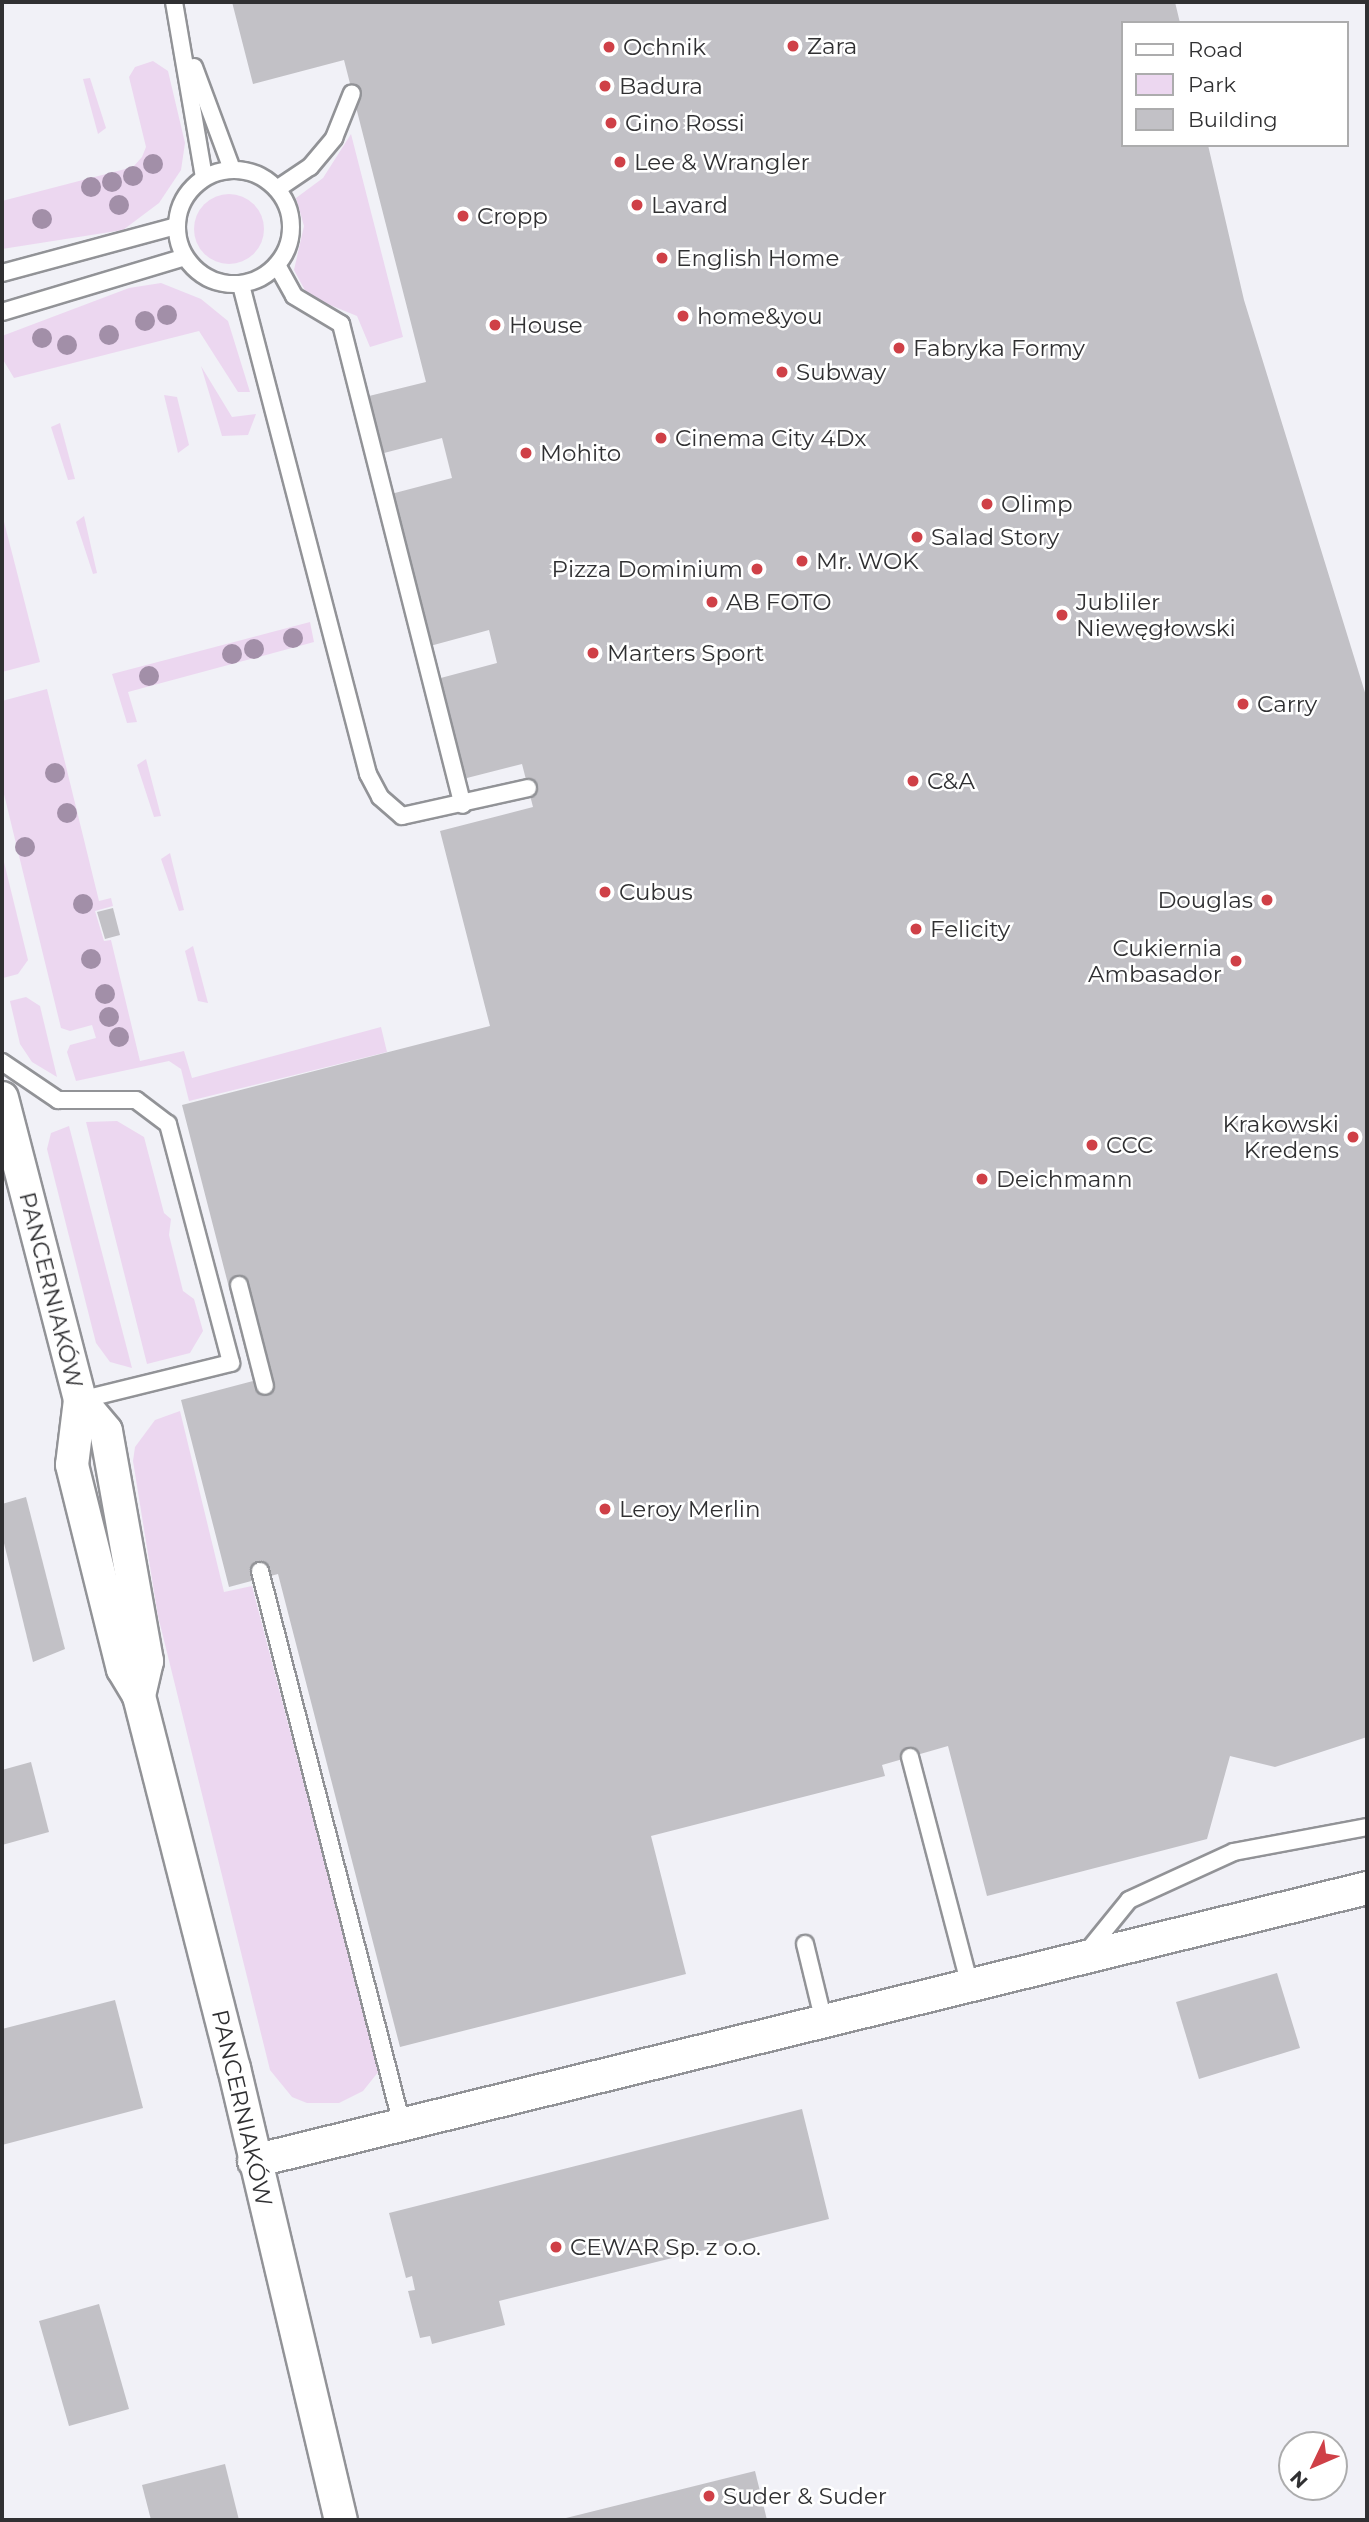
<!DOCTYPE html>
<meta charset="utf-8">
<style>
body{margin:0}
#map{position:relative;width:1369px;height:2522px;overflow:hidden;background:#f1f1f7;font-family:Montserrat,sans-serif}
div>[style]{position:absolute}
[style*='--x']{left:calc(var(--x)*1px);top:calc(var(--y)*1px);width:calc(var(--w)*1px);rotate:calc(var(--a)*1deg)}
.green>*{inset:0;background:#ecd7f0}
.round{border-radius:50%}
.building>*{inset:0;background:#c2c1c6}
.roads{filter:drop-shadow(2px 0 #929397) drop-shadow(-2px 0 #929397) drop-shadow(0 2px #929397) drop-shadow(0 -2px #929397)}
.service>*{height:16px;margin:-8px;padding:0 8px;transform-origin:8px;border-radius:8px;background:#fff}
.service>.ring{margin:-8px;padding:0;box-sizing:content-box;background:none;border:16px solid #fff;border-radius:50%}
.minor>*{height:32px;margin:-16px;padding:0 16px;transform-origin:16px;border-radius:16px;background:#fff}
.trees>*{width:20px;height:20px;margin:-10px;border-radius:50%;background:#a28fa8}
.dots>*{width:19px;height:19px;translate:-50% -50%;box-sizing:border-box;border:4px solid #fff;border-radius:50%}
span{translate:-50% -50%;white-space:nowrap;text-align:center;line-height:1.15;-webkit-text-stroke:5px #fff;paint-order:stroke}
.poi-label{font-size:23px;color:#303032}
.left{translate:0 -50%;text-align:left}
.right{translate:-100% -50%;text-align:right}
.street-label{font-size:23px;color:#303032}
.frame{position:absolute;inset:0;border:4px solid #303032;pointer-events:none}
.legend{position:absolute;left:1121px;top:21px;width:228px;height:126px;box-sizing:border-box;background:#fff;border:2px solid #acacad;margin:0;padding:9px 12px;list-style:none;font-size:21px;color:#303032}
.legend li{display:flex;align-items:center;gap:14px;height:35px}
.legend b{width:35px;border:2px solid #acacad}
.north{position:absolute;left:1278px;top:2431px;width:70px;height:70px;box-sizing:border-box;background:#fff;border:2px solid #acacad;border-radius:50%;rotate:226deg;font-size:19px;font-weight:700;line-height:28px;text-align:center;color:#303032}
.north::after{content:'';display:block;margin:auto;width:24px;height:32px;background:#cf4047;clip-path:polygon(50% 0,100% 100%,50% 72%,0 100%)}
</style>
<div id="map">
<div class="green">
<div style="clip-path:polygon(153px 61px,168px 71px,185px 143px,181px 170px,159px 203px,123px 230px,2px 249px,2px 201px,133px 167px,142px 157px,146px 147px,129px 77px,135px 67px)"></div>
<div style="clip-path:polygon(90px 78px,106px 128px,98px 134px,83px 79px)"></div>
<div style="clip-path:polygon(351px 134px,403px 337px,370px 347px,357px 316px,308px 296px,294px 270px,304px 226px,296px 198px,323px 178px)"></div>
<div class="round" style="left:194px;top:194px;width:70px;height:70px"></div>
<div style="clip-path:polygon(161px 283px,201px 299px,228px 321px,250px 392px,238px 392px,199px 331px,14px 378px,2px 358px,2px 336px,129px 288px)"></div>
<div style="clip-path:polygon(201px 366px,232px 417px,256px 414px,248px 435px,222px 436px)"></div>
<div style="clip-path:polygon(164px 395px,177px 397px,189px 445px,178px 453px)"></div>
<div style="clip-path:polygon(60px 423px,75px 479px,68px 480px,51px 427px)"></div>
<div style="clip-path:polygon(2px 514px,40px 662px,2px 672px)"></div>
<div style="clip-path:polygon(84px 516px,97px 573px,93px 574px,76px 522px)"></div>
<div style="clip-path:polygon(310px 622px,314px 642px,128px 692px,137px 722px,127px 723px,112px 674px)"></div>
<div style="clip-path:polygon(47px 689px,99px 901px,111px 898px,113px 906px,95px 911px,104px 941px,111px 940px,140px 1061px,184px 1051px,192px 1078px,381px 1027px,387px 1052px,189px 1101px,181px 1069px,169px 1061px,76px 1081px,67px 1052px,70px 1045px,96px 1038px,92px 1025px,70px 1031px,61px 1028px,2px 786px,2px 701px)"></div>
<div style="clip-path:polygon(146px 759px,161px 816px,154px 817px,137px 765px)"></div>
<div style="clip-path:polygon(170px 853px,184px 910px,179px 911px,161px 859px)"></div>
<div style="clip-path:polygon(2px 854px,28px 960px,18px 974px,3px 978px)"></div>
<div style="clip-path:polygon(193px 946px,208px 1003px,198px 1001px,185px 951px)"></div>
<div style="clip-path:polygon(26px 997px,40px 1006px,57px 1077px,32px 1062px,20px 1044px,10px 1001px)"></div>
<div style="clip-path:polygon(117px 1121px,144px 1137px,164px 1213px,171px 1219px,169px 1235px,183px 1291px,194px 1299px,203px 1331px,190px 1353px,147px 1364px,86px 1122px)"></div>
<div style="clip-path:polygon(69px 1126px,132px 1368px,110px 1362px,96px 1343px,47px 1149px,51px 1133px)"></div>
<div style="clip-path:polygon(180px 1411px,224px 1592px,252px 1586px,379px 2071px,363px 2091px,339px 2103px,307px 2103px,292px 2097px,270px 2070px,158px 1616px,133px 1461px,135px 1447px,155px 1420px)"></div>
</div>
<div class="building">
<div style="clip-path:polygon(232px 2px,1175px 2px,1180px 23px,1122px 23px,1122px 145px,1208px 145px,1244px 300px,1367px 699px,1367px 1737px,1275px 1767px,1230px 1756px,1207px 1839px,987px 1896px,948px 1746px,882px 1765px,885px 1776px,651px 1836px,686px 1974px,400px 2047px,278px 1574px,229px 1587px,181px 1400px,253px 1381px,182px 1105px,490px 1026px,440px 831px,533px 807px,522px 764px,463px 779px,437px 679px,497px 663px,489px 630px,430px 646px,391px 494px,452px 478px,442px 438px,384px 453px,369px 396px,426px 382px,344px 60px,253px 84px)"></div>
<div style="clip-path:polygon(113px 908px,120px 935px,105px 939px,97px 912px)"></div>
<div style="clip-path:polygon(26px 1497px,65px 1649px,33px 1662px,2px 1535px,2px 1504px)"></div>
<div style="clip-path:polygon(31px 1762px,49px 1832px,2px 1845px,2px 1770px)"></div>
<div style="clip-path:polygon(1277px 1973px,1300px 2048px,1199px 2079px,1176px 2002px)"></div>
<div style="clip-path:polygon(115px 2000px,143px 2108px,2px 2145px,2px 2029px)"></div>
<div style="clip-path:polygon(802px 2109px,829px 2219px,499px 2301px,505px 2325px,432px 2344px,430px 2336px,420px 2338px,408px 2291px,415px 2290px,412px 2276px,406px 2278px,389px 2213px)"></div>
<div style="clip-path:polygon(99px 2304px,129px 2409px,69px 2426px,39px 2321px)"></div>
<div style="clip-path:polygon(225px 2464px,239px 2520px,151px 2520px,142px 2485px)"></div>
<div style="clip-path:polygon(755px 2471px,767px 2520px,563px 2520px,562px 2519px)"></div>
</div>
<div class="roads">
<div class="service">
<div style="--x:174;--y:2;--w:178;--a:80.3"></div>
<div style="--x:194;--y:67;--w:109;--a:69.6"></div>
<div class="ring" style="left:177px;top:170px;width:98px;height:98px"></div>
<div style="--x:277;--y:189;--w:40;--a:-34"></div>
<div style="--x:310;--y:167;--w:38;--a:-50"></div>
<div style="--x:334;--y:138;--w:48;--a:-68.2"></div>
<div style="--x:277;--y:265;--w:35;--a:61"></div>
<div style="--x:294;--y:296;--w:55;--a:30.8"></div>
<div style="--x:341;--y:324;--w:496;--a:75.8"></div>
<div style="--x:2;--y:273;--w:180;--a:-15.1"></div>
<div style="--x:241;--y:285;--w:505;--a:75.44"></div>
<div style="--x:368;--y:774;--w:26;--a:62"></div>
<div style="--x:380;--y:797;--w:29;--a:41"></div>
<div style="--x:402;--y:816;--w:129;--a:-12.5"></div>
<div style="--x:2;--y:312;--w:191;--a:-16.7"></div>
<div style="--x:2;--y:1062;--w:68;--a:34.2"></div>
<div style="--x:58;--y:1100;--w:78;--a:0"></div>
<div style="--x:136;--y:1100;--w:40;--a:37"></div>
<div style="--x:168;--y:1124;--w:247;--a:75.2"></div>
<div style="--x:231;--y:1363;--w:155;--a:166.2"></div>
<div style="--x:239;--y:1285;--w:104;--a:75.6"></div>
<div style="--x:260;--y:1571;--w:568;--a:75.62"></div>
<div style="--x:910;--y:1757;--w:233;--a:75.3"></div>
<div style="--x:805;--y:1944;--w:76;--a:76.3"></div>
<div style="--x:1086;--y:1953;--w:68;--a:-50.9"></div>
<div style="--x:1129;--y:1900;--w:115;--a:-24.6"></div>
<div style="--x:1234;--y:1852;--w:135;--a:-10.6"></div>
</div>
<div class="minor">
<div style="--x:2;--y:1098;--w:312;--a:75.5"></div>
<div style="--x:80;--y:1400;--w:65;--a:97"></div>
<div style="--x:72;--y:1465;--w:210;--a:76"></div>
<div style="--x:123;--y:1669;--w:31;--a:59"></div>
<div style="--x:139;--y:1696;--w:384;--a:75.7"></div>
<div style="--x:234;--y:2068;--w:464;--a:76.7"></div>
<div style="--x:80;--y:1400;--w:40;--a:50"></div>
<div style="--x:106;--y:1431;--w:234;--a:79.9"></div>
<div style="--x:147;--y:1661;--w:36;--a:103"></div>
<div style="--x:254;--y:2161;--w:1146;--a:-13.78"></div>
</div>
</div>
<div class="trees">
<div style="left:153px;top:164px"></div>
<div style="left:133px;top:176px"></div>
<div style="left:112px;top:182px"></div>
<div style="left:91px;top:187px"></div>
<div style="left:119px;top:205px"></div>
<div style="left:42px;top:219px"></div>
<div style="left:167px;top:315px"></div>
<div style="left:145px;top:321px"></div>
<div style="left:109px;top:335px"></div>
<div style="left:42px;top:338px"></div>
<div style="left:67px;top:345px"></div>
<div style="left:293px;top:638px"></div>
<div style="left:254px;top:649px"></div>
<div style="left:232px;top:654px"></div>
<div style="left:149px;top:676px"></div>
<div style="left:55px;top:773px"></div>
<div style="left:67px;top:813px"></div>
<div style="left:25px;top:847px"></div>
<div style="left:83px;top:904px"></div>
<div style="left:91px;top:959px"></div>
<div style="left:105px;top:994px"></div>
<div style="left:109px;top:1017px"></div>
<div style="left:119px;top:1037px"></div>
</div>
<div class="dots">
<div style="left:793px;top:46px;background:#cf4047"></div>
<div style="left:609px;top:47px;background:#cf4047"></div>
<div style="left:605px;top:86px;background:#cf4047"></div>
<div style="left:611px;top:123px;background:#cf4047"></div>
<div style="left:620px;top:162px;background:#cf4047"></div>
<div style="left:637px;top:205px;background:#cf4047"></div>
<div style="left:463px;top:216px;background:#cf4047"></div>
<div style="left:662px;top:258px;background:#cf4047"></div>
<div style="left:683px;top:316px;background:#cf4047"></div>
<div style="left:495px;top:325px;background:#cf4047"></div>
<div style="left:899px;top:348px;background:#cf4047"></div>
<div style="left:782px;top:372px;background:#cf4047"></div>
<div style="left:661px;top:438px;background:#cf4047"></div>
<div style="left:526px;top:453px;background:#cf4047"></div>
<div style="left:987px;top:504px;background:#cf4047"></div>
<div style="left:917px;top:537px;background:#cf4047"></div>
<div style="left:802px;top:561px;background:#cf4047"></div>
<div style="left:757px;top:569px;background:#cf4047"></div>
<div style="left:712px;top:602px;background:#cf4047"></div>
<div style="left:1062px;top:615px;background:#cf4047"></div>
<div style="left:593px;top:653px;background:#cf4047"></div>
<div style="left:1243px;top:704px;background:#cf4047"></div>
<div style="left:913px;top:781px;background:#cf4047"></div>
<div style="left:605px;top:892px;background:#cf4047"></div>
<div style="left:1267px;top:900px;background:#cf4047"></div>
<div style="left:916px;top:929px;background:#cf4047"></div>
<div style="left:1236px;top:961px;background:#cf4047"></div>
<div style="left:1353px;top:1137px;background:#cf4047"></div>
<div style="left:1092px;top:1145px;background:#cf4047"></div>
<div style="left:982px;top:1179px;background:#cf4047"></div>
<div style="left:605px;top:1509px;background:#cf4047"></div>
<div style="left:556px;top:2247px;background:#cf4047"></div>
<div style="left:709px;top:2496px;background:#cf4047"></div>
</div>
<div class="poi-label">
<span class="left" style="left:807px;top:46px">Zara</span>
<span class="left" style="left:623px;top:47px">Ochnik</span>
<span class="left" style="left:619px;top:86px">Badura</span>
<span class="left" style="left:625px;top:123px">Gino Rossi</span>
<span class="left" style="left:634px;top:162px">Lee &amp; Wrangler</span>
<span class="left" style="left:651px;top:205px">Lavard</span>
<span class="left" style="left:477px;top:216px">Cropp</span>
<span class="left" style="left:676px;top:258px">English Home</span>
<span class="left" style="left:697px;top:316px">home&amp;you</span>
<span class="left" style="left:509px;top:325px">House</span>
<span class="left" style="left:913px;top:348px">Fabryka Formy</span>
<span class="left" style="left:796px;top:372px">Subway</span>
<span class="left" style="left:675px;top:438px">Cinema City 4Dx</span>
<span class="left" style="left:540px;top:453px">Mohito</span>
<span class="left" style="left:1001px;top:504px">Olimp</span>
<span class="left" style="left:931px;top:537px">Salad Story</span>
<span class="left" style="left:816px;top:561px">Mr. WOK</span>
<span class="right" style="left:743px;top:569px">Pizza Dominium</span>
<span class="left" style="left:726px;top:602px">AB FOTO</span>
<span class="left" style="left:1076px;top:615px">Jubliler<br>Niewęgłowski</span>
<span class="left" style="left:607px;top:653px">Marters Sport</span>
<span class="left" style="left:1257px;top:704px">Carry</span>
<span class="left" style="left:927px;top:781px">C&amp;A</span>
<span class="left" style="left:619px;top:892px">Cubus</span>
<span class="right" style="left:1253px;top:900px">Douglas</span>
<span class="left" style="left:930px;top:929px">Felicity</span>
<span class="right" style="left:1222px;top:961px">Cukiernia<br>Ambasador</span>
<span class="right" style="left:1339px;top:1137px">Krakowski<br>Kredens</span>
<span class="left" style="left:1106px;top:1145px">CCC</span>
<span class="left" style="left:996px;top:1179px">Deichmann</span>
<span class="left" style="left:619px;top:1509px">Leroy Merlin</span>
<span class="left" style="left:570px;top:2247px">CEWAR Sp. z o.o.</span>
<span class="left" style="left:723px;top:2496px">Suder &amp; Suder</span>
</div>
<div class="street-label">
<span style="left:51px;top:1290px;rotate:76deg">PANCERNIAKÓW</span>
<span style="left:242px;top:2108px;rotate:77deg">PANCERNIAKÓW</span>
</div>
<div class="frame"></div>
<ul class="legend">
<li><b style="height:9px;background:#fff"></b>Road</li>
<li><b style="height:19px;background:#ecd7f0"></b>Park</li>
<li><b style="height:19px;background:#c2c1c6"></b>Building</li>
</ul>
<div class="north">N</div>
</div>
